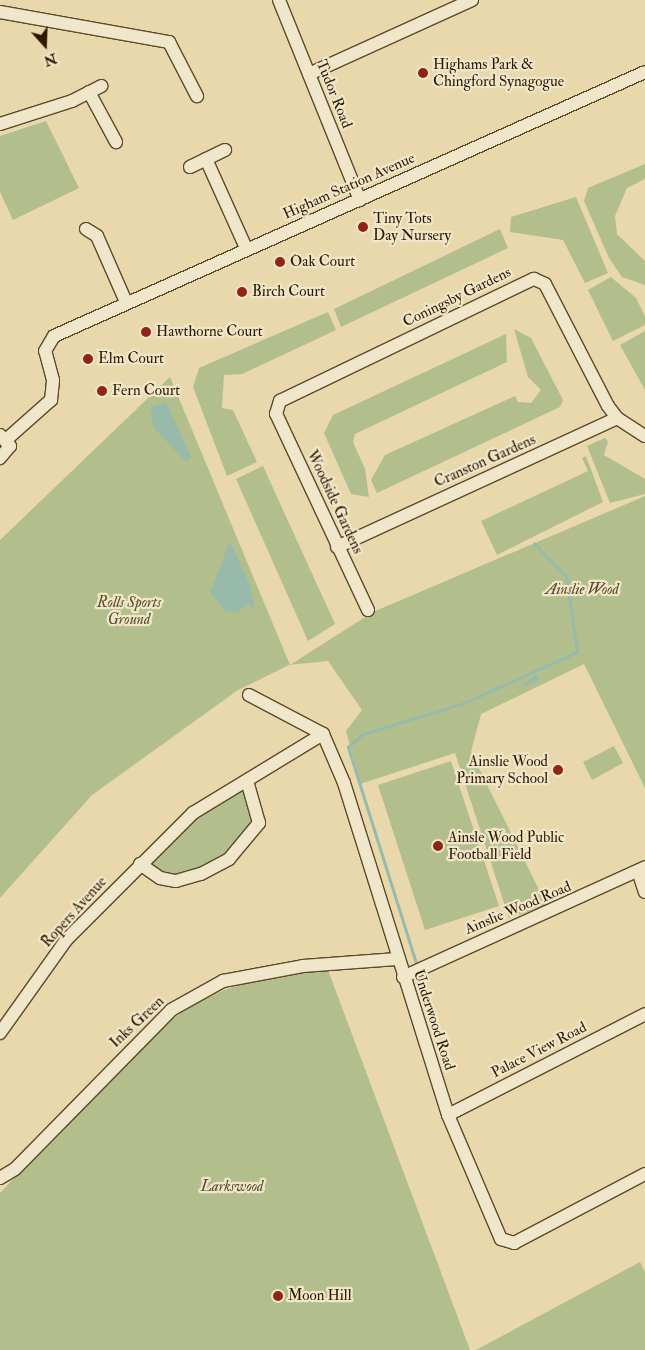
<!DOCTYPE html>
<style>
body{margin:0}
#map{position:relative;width:645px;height:1350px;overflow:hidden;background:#e8d8ac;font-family:"IM FELL Double Pica",serif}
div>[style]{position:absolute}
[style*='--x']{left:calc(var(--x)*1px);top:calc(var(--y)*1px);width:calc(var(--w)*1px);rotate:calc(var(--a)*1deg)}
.green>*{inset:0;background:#b2bf8d}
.water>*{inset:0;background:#97baab}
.stream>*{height:3px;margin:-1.5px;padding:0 1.5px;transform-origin:1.5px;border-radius:1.5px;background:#97baab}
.roads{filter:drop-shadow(1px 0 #5c492b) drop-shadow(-1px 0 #5c492b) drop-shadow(0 1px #5c492b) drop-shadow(0 -1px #5c492b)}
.minor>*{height:12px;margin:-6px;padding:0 6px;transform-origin:6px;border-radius:6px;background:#f0e6c9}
.dots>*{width:14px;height:14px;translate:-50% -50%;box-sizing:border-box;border:2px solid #f0e6c9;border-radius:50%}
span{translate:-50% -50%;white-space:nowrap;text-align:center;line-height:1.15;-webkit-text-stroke:4.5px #f0e6c9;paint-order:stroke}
.poi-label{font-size:15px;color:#2e1900}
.left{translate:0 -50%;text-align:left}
.right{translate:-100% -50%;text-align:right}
.street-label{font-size:15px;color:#2e1900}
.park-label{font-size:15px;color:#564b2a;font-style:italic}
.north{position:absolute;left:20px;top:20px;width:50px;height:50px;-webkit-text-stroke:4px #f0e6c9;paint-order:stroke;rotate:160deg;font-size:14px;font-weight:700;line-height:20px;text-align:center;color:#2e1900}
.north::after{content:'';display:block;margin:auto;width:18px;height:22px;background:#2e1900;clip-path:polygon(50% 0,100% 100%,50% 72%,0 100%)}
</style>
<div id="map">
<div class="green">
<div style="clip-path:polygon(46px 121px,79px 188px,13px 220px,0 192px,0 136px)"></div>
<div style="clip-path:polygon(645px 164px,645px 179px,627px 188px,615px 216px,617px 234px,645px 261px,645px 285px,622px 277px,609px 258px,584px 201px,588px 188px)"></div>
<div style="clip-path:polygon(576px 197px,608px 273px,585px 283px,563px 240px,510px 232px,511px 217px)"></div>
<div style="clip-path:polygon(500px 229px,508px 248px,341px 327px,334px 309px)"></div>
<div style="clip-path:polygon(611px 277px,636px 298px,645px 316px,645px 325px,613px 341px,588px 290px)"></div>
<div style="clip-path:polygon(328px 312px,336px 330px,242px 374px,224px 375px,222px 408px,233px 410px,257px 462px,227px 476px,193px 387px,199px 368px)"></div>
<div style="clip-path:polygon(514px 329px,531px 338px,563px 400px,560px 407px,377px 493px,371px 480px,385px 455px,515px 396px,518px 402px,531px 403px,541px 390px,528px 377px)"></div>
<div style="clip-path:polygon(645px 331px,645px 390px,620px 345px)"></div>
<div style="clip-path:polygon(506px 334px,507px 362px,355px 434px,353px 442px,365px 469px,369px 497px,351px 494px,324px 433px,333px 415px)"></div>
<div style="clip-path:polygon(170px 377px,290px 665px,373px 612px,645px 496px,645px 788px,584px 664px,481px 714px,471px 752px,547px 906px,509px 918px,455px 753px,360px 784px,346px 731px,362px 710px,328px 661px,289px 665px,238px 690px,92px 795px,0 898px,0 540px)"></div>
<div style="clip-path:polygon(605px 438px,608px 442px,604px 455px,645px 479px,645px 494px,610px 503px,587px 446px)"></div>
<div style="clip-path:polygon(586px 456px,603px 502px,497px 555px,481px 521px,588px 471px,582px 458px)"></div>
<div style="clip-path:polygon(263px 466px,335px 624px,308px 641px,236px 479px)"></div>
<div style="clip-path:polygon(614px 746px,623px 763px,592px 780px,583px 762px)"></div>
<div style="clip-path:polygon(451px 761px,499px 906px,425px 930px,378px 785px)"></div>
<div style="clip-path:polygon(247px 781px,259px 823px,229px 859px,176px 881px,140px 864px,193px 813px)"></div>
<div style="clip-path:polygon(328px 970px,470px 1350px,0 1350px,0 1193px,150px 1036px,189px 1007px,224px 990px,263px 978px)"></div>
<div style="clip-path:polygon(640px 1262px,645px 1272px,645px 1350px,476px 1350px)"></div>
</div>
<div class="water">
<div style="clip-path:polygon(166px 402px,191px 457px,186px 462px,153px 427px,151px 407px)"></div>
<div style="clip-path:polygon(230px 541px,249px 583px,255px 611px,249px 604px,236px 613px,225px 611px,210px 592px)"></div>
<div style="clip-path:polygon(536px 675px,540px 678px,536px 682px,519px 688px)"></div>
</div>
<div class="stream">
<div style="--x:417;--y:966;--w:230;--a:-107.5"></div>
<div style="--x:348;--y:747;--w:20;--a:-41"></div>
<div style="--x:363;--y:734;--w:106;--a:-17.1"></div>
<div style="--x:464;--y:703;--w:124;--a:-24.3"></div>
<div style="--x:577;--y:652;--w:77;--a:-98.2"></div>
<div style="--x:566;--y:576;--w:46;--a:-134.1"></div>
</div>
<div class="roads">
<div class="minor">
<div style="--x:279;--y:0;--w:216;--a:68"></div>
<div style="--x:0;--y:12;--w:172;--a:10.1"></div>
<div style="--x:169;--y:42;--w:61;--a:62.6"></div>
<div style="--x:309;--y:74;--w:179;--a:-24.4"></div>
<div style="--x:89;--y:92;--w:57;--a:61.6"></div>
<div style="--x:0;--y:124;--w:76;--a:-17.7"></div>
<div style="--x:72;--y:101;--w:33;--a:-27"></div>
<div style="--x:206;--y:159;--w:98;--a:65.8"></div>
<div style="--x:190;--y:167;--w:39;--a:-26"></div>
<div style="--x:86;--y:229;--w:13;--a:32"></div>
<div style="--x:97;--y:236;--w:72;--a:66.3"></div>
<div style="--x:0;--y:435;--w:15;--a:48"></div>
<div style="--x:10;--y:446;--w:16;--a:130"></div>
<div style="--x:7;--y:439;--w:59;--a:-41.6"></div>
<div style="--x:51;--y:400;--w:20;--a:-84"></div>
<div style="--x:53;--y:380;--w:30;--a:-105"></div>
<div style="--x:45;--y:351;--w:17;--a:-59"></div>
<div style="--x:54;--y:336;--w:647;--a:-24.07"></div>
<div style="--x:337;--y:547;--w:308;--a:-24.7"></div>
<div style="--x:368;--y:610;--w:217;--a:-115.1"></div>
<div style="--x:276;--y:414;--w:14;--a:-73"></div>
<div style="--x:280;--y:401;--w:282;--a:-25.7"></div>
<div style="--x:534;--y:279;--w:12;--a:24"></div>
<div style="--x:545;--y:284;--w:137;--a:62.7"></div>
<div style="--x:608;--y:406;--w:15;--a:53"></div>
<div style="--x:617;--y:418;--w:33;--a:33"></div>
<div style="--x:249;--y:695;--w:84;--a:27.8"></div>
<div style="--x:323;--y:734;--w:53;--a:66.8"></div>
<div style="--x:344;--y:783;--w:348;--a:72.6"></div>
<div style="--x:448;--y:1115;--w:135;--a:66.9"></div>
<div style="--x:501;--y:1239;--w:14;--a:17"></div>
<div style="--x:514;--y:1243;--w:148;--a:-27.8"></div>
<div style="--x:140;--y:864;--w:24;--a:35"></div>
<div style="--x:160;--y:878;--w:16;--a:11"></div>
<div style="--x:176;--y:881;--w:26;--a:-16"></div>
<div style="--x:201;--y:874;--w:32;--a:-28"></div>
<div style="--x:229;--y:859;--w:47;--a:-50.2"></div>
<div style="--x:259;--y:823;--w:44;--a:-105.9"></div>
<div style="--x:638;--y:871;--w:22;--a:72"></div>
<div style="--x:403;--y:977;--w:266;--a:-24.4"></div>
<div style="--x:0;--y:1033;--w:114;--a:-54.6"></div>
<div style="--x:66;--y:940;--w:180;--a:-45"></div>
<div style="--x:193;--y:813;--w:152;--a:-31.3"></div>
<div style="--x:448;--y:1115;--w:221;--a:-27.1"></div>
<div style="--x:0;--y:1178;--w:17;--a:-31"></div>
<div style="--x:15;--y:1169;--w:223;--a:-45.5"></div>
<div style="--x:171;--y:1010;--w:60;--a:-29.1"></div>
<div style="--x:223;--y:981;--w:81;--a:-10.6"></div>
<div style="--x:303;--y:966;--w:94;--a:-4.3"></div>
</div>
</div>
<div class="dots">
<div style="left:423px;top:73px;background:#8f2418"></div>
<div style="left:363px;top:227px;background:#8f2418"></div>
<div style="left:280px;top:262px;background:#8f2418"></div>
<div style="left:242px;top:292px;background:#8f2418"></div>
<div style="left:146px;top:332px;background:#8f2418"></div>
<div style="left:88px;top:359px;background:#8f2418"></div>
<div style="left:102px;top:391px;background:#8f2418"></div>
<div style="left:558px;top:770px;background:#8f2418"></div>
<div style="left:438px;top:846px;background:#8f2418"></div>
<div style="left:278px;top:1296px;background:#8f2418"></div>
</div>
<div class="poi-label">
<span class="left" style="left:433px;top:73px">Highams Park &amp;<br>Chingford Synagogue</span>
<span class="left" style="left:373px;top:227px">Tiny Tots<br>Day Nursery</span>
<span class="left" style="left:290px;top:262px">Oak Court</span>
<span class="left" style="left:252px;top:292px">Birch Court</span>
<span class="left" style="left:156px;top:332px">Hawthorne Court</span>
<span class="left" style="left:98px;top:359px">Elm Court</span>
<span class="left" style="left:112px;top:391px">Fern Court</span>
<span class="right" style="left:548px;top:770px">Ainslie Wood<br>Primary School</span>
<span class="left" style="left:448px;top:846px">Ainsle Wood Public<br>Football Field</span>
<span class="left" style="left:288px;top:1296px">Moon Hill</span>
</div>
<div class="street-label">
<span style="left:334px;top:94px;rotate:68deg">Tudor Road</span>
<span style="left:349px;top:186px;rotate:-24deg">Higham Station Avenue</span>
<span style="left:457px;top:297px;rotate:-26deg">Coningsby Gardens</span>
<span style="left:485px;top:461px;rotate:-24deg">Cranston Gardens</span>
<span style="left:335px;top:502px;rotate:65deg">Woodside Gardens</span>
<span style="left:518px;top:908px;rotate:-23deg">Ainslie Wood Road</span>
<span style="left:74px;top:912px;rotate:-48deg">Ropers Avenue</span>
<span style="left:434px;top:1020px;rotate:72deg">Underwood Road</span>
<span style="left:137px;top:1022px;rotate:-43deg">Inks Green</span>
<span style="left:539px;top:1050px;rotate:-27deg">Palace View Road</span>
</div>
<div class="park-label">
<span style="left:582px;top:590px">Ainslie Wood</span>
<span style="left:129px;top:611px">Rolls Sports<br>Ground</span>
<span style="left:232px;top:1187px">Larkswood</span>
</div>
<div class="north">N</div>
</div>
